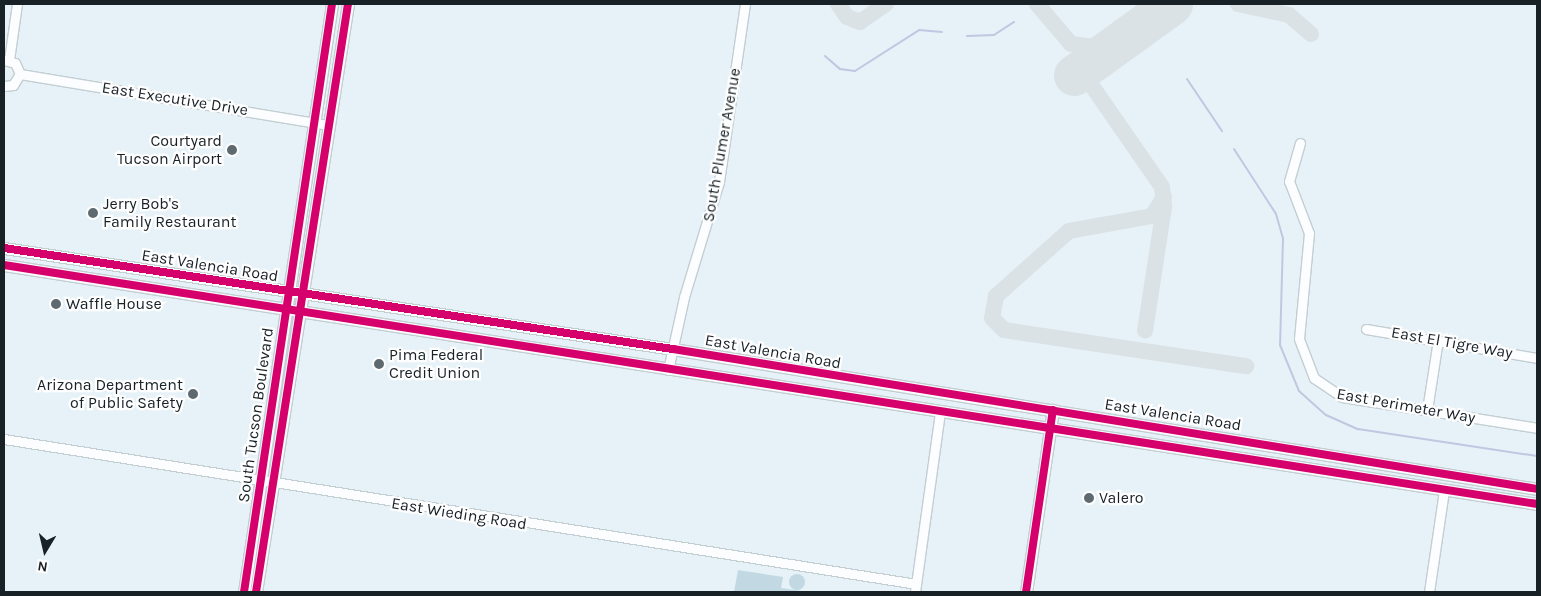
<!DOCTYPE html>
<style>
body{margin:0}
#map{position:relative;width:1541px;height:596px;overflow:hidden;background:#e6f2f8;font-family:Karla,sans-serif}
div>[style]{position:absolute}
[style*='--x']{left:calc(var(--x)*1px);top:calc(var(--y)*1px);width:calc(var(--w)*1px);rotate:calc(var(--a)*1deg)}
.green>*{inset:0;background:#c2d9e4}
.round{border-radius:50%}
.stream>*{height:2px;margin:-1px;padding:0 1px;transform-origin:1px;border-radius:1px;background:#c1c7e1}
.taxiway>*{height:16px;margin:-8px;padding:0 8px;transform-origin:8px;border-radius:8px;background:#dae2e6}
.runway>*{height:41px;margin:-20.5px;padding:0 20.5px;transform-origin:20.5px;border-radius:20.5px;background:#dae2e6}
.roads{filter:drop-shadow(1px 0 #c3ced3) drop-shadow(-1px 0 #c3ced3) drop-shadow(0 1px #c3ced3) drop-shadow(0 -1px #c3ced3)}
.minor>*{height:9px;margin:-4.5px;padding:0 4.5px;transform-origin:4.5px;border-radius:4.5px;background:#fbfdfe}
.major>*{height:11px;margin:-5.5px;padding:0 5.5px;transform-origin:5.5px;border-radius:5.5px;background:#fbfdfe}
.cycleway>*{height:8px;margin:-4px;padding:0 4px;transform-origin:4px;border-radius:4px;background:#d6006c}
.dots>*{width:14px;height:14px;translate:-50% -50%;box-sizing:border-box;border:2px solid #fefefe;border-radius:50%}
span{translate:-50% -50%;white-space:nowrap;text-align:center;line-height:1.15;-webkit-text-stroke:4.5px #fefefe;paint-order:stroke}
.street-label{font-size:16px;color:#172126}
.poi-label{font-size:16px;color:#172126}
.right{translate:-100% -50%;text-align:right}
.left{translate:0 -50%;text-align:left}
.frame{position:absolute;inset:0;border:5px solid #172126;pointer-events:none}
.north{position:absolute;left:20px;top:526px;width:50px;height:50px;-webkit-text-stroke:4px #fefefe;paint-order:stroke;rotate:189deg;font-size:14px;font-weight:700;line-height:20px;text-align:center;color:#172126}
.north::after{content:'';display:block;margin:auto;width:18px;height:22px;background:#172126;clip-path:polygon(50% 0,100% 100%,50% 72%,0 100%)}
</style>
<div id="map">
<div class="green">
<div style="clip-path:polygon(738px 570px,783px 577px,781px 588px,809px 592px,734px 592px)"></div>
<div class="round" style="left:789px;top:574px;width:16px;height:16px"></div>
</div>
<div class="stream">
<div style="--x:967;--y:36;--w:27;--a:-2"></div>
<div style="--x:994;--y:35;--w:24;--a:-33"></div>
<div style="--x:825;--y:56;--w:20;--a:41"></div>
<div style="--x:840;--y:69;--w:15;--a:8"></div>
<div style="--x:855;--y:71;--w:76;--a:-32.6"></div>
<div style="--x:919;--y:30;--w:23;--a:5"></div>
<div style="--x:1187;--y:79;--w:63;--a:56.1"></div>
<div style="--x:1234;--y:149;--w:77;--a:57.1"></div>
<div style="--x:1276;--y:214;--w:26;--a:74"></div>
<div style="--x:1283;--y:239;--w:106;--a:91.6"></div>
<div style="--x:1280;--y:345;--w:50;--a:67.6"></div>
<div style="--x:1299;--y:391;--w:36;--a:42"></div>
<div style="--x:1326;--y:415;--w:35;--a:24"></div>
<div style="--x:1358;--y:429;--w:181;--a:8.6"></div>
</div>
<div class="taxiway">
<div style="--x:838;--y:4;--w:16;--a:55"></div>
<div style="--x:847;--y:17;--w:14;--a:21"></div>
<div style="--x:860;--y:22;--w:32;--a:-35"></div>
<div style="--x:1037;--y:4;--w:52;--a:49.6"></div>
<div style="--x:1071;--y:44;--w:38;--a:7"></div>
<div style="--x:1238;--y:4;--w:52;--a:12.2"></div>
<div style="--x:1289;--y:15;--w:29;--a:41"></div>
<div style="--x:1170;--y:5;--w:3;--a:-18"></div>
<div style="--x:1081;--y:70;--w:142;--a:55.3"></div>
<div style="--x:1162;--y:187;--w:20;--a:84"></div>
<div style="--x:1164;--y:207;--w:125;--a:98.7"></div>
<div style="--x:1164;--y:197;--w:22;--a:122"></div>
<div style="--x:1152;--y:216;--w:84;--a:169.8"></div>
<div style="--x:1069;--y:231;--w:98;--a:138.3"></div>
<div style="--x:996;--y:296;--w:22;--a:100"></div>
<div style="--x:992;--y:318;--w:17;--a:45"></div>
<div style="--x:1004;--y:330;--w:245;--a:8.5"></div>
</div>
<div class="runway">
<div style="--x:1074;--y:75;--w:121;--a:-35.9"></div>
</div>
<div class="roads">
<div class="minor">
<div style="--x:9;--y:60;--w:57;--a:-81.9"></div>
<div style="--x:20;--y:74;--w:313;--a:9.4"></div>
<div style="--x:4;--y:86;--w:9;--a:-6"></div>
<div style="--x:13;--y:85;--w:13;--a:-58"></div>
<div style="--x:20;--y:74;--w:12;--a:-114"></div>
<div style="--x:15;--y:63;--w:11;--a:-165"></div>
<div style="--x:1300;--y:143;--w:40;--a:106"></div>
<div style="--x:1289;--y:181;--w:56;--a:69"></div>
<div style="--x:1309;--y:233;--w:106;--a:95.4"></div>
<div style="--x:1299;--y:339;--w:42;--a:69"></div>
<div style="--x:1314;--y:378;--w:34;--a:34"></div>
<div style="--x:1342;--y:397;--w:197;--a:9"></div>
<div style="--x:1366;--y:329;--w:173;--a:9.6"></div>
<div style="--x:668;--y:370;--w:75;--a:-77.6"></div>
<div style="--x:684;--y:297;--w:120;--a:-73.1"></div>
<div style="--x:719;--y:182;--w:180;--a:-81.7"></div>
<div style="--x:1427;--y:410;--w:71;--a:-81.1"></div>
<div style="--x:4;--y:439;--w:923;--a:9.03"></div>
<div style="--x:915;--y:592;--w:182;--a:-82.1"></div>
<div style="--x:1429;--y:592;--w:103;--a:-81.6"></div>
</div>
<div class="major">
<div style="--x:4;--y:248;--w:677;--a:8.59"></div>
<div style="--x:673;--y:349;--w:875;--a:9.2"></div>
<div style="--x:4;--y:265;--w:1552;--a:8.86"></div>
<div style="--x:244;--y:592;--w:595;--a:-81.49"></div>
<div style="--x:256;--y:592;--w:595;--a:-81.11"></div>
<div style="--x:1026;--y:592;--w:184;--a:-81.6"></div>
</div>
</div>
<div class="cycleway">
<div style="--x:4;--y:248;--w:677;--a:8.59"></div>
<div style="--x:673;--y:349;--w:875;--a:9.2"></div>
<div style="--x:4;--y:265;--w:1552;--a:8.86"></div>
<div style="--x:244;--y:592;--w:595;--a:-81.49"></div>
<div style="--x:256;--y:592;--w:595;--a:-81.11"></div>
<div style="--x:1026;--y:592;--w:184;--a:-81.6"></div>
</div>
<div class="dots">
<div style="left:232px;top:150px;background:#5f6a70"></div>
<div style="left:93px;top:213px;background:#5f6a70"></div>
<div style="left:56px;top:304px;background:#5f6a70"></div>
<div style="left:379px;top:364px;background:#5f6a70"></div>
<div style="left:193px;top:394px;background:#5f6a70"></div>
<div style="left:1089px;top:498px;background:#5f6a70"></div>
</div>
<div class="street-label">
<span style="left:175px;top:99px;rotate:9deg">East Executive Drive</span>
<span style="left:722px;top:145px;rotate:-80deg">South Plumer Avenue</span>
<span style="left:210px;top:266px;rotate:9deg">East Valencia Road</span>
<span style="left:1452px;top:343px;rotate:10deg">East El Tigre Way</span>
<span style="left:773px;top:352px;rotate:10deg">East Valencia Road</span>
<span style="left:1406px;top:406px;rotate:10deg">East Perimeter Way</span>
<span style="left:256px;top:415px;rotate:-82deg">South Tucson Boulevard</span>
<span style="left:1173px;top:415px;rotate:9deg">East Valencia Road</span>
<span style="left:459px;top:514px;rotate:9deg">East Wieding Road</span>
</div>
<div class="poi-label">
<span class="right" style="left:222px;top:150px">Courtyard<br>Tucson Airport</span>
<span class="left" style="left:103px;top:213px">Jerry Bob's<br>Family Restaurant</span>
<span class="left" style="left:66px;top:304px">Waffle House</span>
<span class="left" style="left:389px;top:364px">Pima Federal<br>Credit Union</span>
<span class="right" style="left:183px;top:394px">Arizona Department<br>of Public Safety</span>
<span class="left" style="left:1099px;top:498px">Valero</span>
</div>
<div class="frame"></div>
<div class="north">N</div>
</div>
